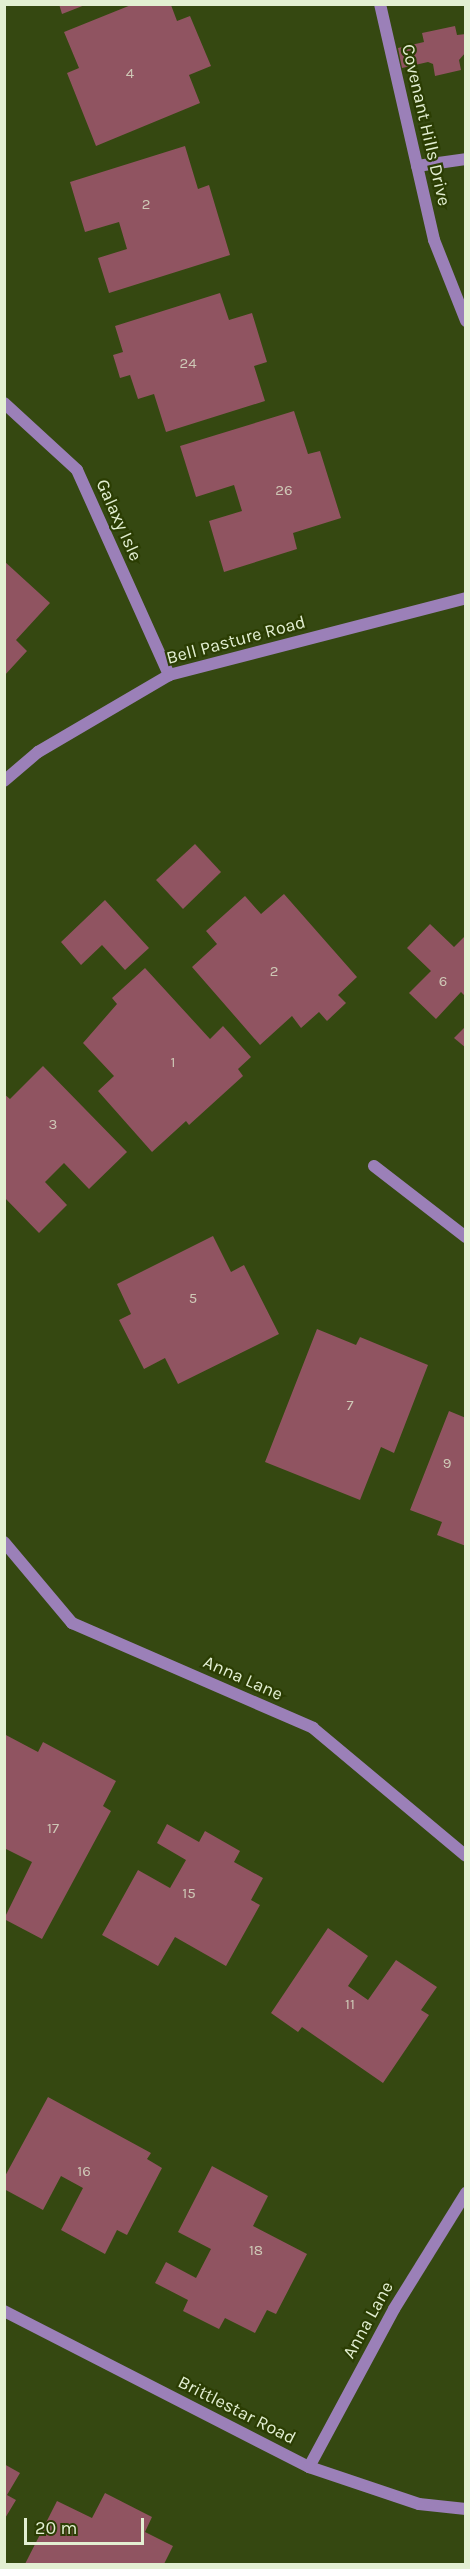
<!DOCTYPE html>
<style>
body{margin:0}
#map{position:relative;width:470px;height:2569px;overflow:hidden;background:#354811;font-family:Karla,sans-serif}
div>[style]{position:absolute}
[style*='--x']{left:calc(var(--x)*1px);top:calc(var(--y)*1px);width:calc(var(--w)*1px);rotate:calc(var(--a)*1deg)}
.building>*{inset:0;background:#905461}
.minor>*{height:12px;margin:-6px;padding:0 6px;transform-origin:6px;border-radius:6px;background:#9b80b8}
.tertiary>*{height:12px;margin:-6px;padding:0 6px;transform-origin:6px;border-radius:6px;background:#9b80b8}
span{translate:-50% -50%;white-space:nowrap;text-align:center;line-height:1.15;-webkit-text-stroke:4.5px #2b3d03;paint-order:stroke}
.number-label{font-size:15px;color:#cec8b6}
.number-label span{-webkit-text-stroke-width:0}
.street-label{font-size:18px;color:#e3efd2}
.frame{position:absolute;inset:0;border:6px solid #e3efd2;pointer-events:none}
.scale{position:absolute;left:24px;top:2518px;width:120px;height:27px;box-sizing:border-box;border:3px solid #e3efd2;border-top:0;padding-left:8px;font-size:18px;line-height:21px;white-space:nowrap;color:#e3efd2;-webkit-text-stroke:4px #2b3d03;paint-order:stroke}
</style>
<div id="map">
<div class="building">
<div style="clip-path:polygon(59px 4px,85px 4px,85px 5px,62px 14px)"></div>
<div style="clip-path:polygon(131px 5px,171px 5px,177px 21px,190px 16px,211px 66px,189px 75px,200px 103px,96px 146px,67px 73px,79px 68px,64px 32px)"></div>
<div style="clip-path:polygon(455px 26px,457px 35px,466px 34px,466px 52px,459px 60px,461px 70px,435px 76px,433px 64px,428px 62px,402px 68px,398px 48px,424px 42px,422px 33px)"></div>
<div style="clip-path:polygon(185px 146px,198px 189px,209px 185px,230px 255px,109px 293px,98px 258px,127px 249px,119px 222px,85px 232px,70px 182px)"></div>
<div style="clip-path:polygon(220px 293px,229px 320px,252px 313px,267px 362px,254px 366px,265px 401px,166px 432px,154px 394px,138px 399px,130px 375px,120px 378px,113px 355px,123px 352px,115px 326px)"></div>
<div style="clip-path:polygon(294px 411px,308px 454px,320px 451px,341px 518px,293px 533px,297px 549px,224px 572px,209px 521px,242px 511px,234px 485px,196px 497px,180px 446px)"></div>
<div style="clip-path:polygon(4px 561px,50px 603px,16px 640px,27px 651px,4px 676px)"></div>
<div style="clip-path:polygon(195px 844px,221px 872px,183px 909px,156px 880px)"></div>
<div style="clip-path:polygon(284px 894px,357px 977px,338px 995px,346px 1003px,327px 1021px,319px 1012px,301px 1028px,292px 1016px,260px 1045px,192px 967px,217px 944px,206px 931px,245px 896px,261px 914px)"></div>
<div style="clip-path:polygon(105px 900px,149px 948px,125px 970px,102px 945px,81px 965px,61px 942px)"></div>
<div style="clip-path:polygon(430px 924px,454px 947px,466px 935px,466px 997px,461px 992px,436px 1019px,409px 993px,431px 971px,407px 948px)"></div>
<div style="clip-path:polygon(145px 968px,210px 1039px,223px 1026px,251px 1057px,238px 1069px,243px 1076px,189px 1125px,186px 1121px,152px 1152px,98px 1091px,114px 1076px,83px 1043px,117px 1004px,112px 998px)"></div>
<div style="clip-path:polygon(466px 1026px,466px 1048px,454px 1038px)"></div>
<div style="clip-path:polygon(43px 1066px,127px 1152px,89px 1189px,64px 1163px,45px 1182px,67px 1205px,39px 1233px,4px 1197px,4px 1094px,10px 1099px)"></div>
<div style="clip-path:polygon(213px 1236px,231px 1272px,244px 1265px,279px 1334px,178px 1384px,165px 1358px,144px 1369px,119px 1320px,131px 1314px,117px 1284px)"></div>
<div style="clip-path:polygon(317px 1329px,356px 1345px,360px 1337px,428px 1365px,394px 1453px,381px 1447px,360px 1500px,265px 1462px)"></div>
<div style="clip-path:polygon(449px 1411px,466px 1418px,466px 1546px,437px 1535px,442px 1522px,410px 1510px)"></div>
<div style="clip-path:polygon(4px 1734px,38px 1752px,43px 1742px,116px 1781px,103px 1806px,111px 1811px,42px 1939px,4px 1919px,32px 1862px,4px 1848px)"></div>
<div style="clip-path:polygon(167px 1824px,199px 1842px,205px 1831px,240px 1851px,234px 1862px,263px 1878px,251px 1900px,260px 1905px,226px 1966px,175px 1937px,158px 1966px,102px 1935px,138px 1870px,170px 1888px,186px 1860px,157px 1843px)"></div>
<div style="clip-path:polygon(328px 1928px,368px 1956px,348px 1986px,368px 2000px,396px 1960px,437px 1987px,421px 2010px,429px 2015px,383px 2083px,302px 2027px,298px 2032px,271px 2013px)"></div>
<div style="clip-path:polygon(48px 2097px,151px 2153px,147px 2159px,162px 2168px,127px 2235px,117px 2230px,105px 2254px,61px 2230px,83px 2188px,61px 2176px,43px 2210px,4px 2189px,4px 2178px)"></div>
<div style="clip-path:polygon(212px 2166px,268px 2196px,253px 2226px,307px 2254px,276px 2314px,267px 2310px,255px 2333px,225px 2318px,219px 2329px,183px 2311px,188px 2300px,155px 2283px,166px 2262px,196px 2278px,211px 2249px,178px 2232px)"></div>
<div style="clip-path:polygon(4px 2464px,20px 2473px,7px 2495px,16px 2500px,4px 2520px)"></div>
<div style="clip-path:polygon(105px 2493px,152px 2517px,145px 2532px,173px 2546px,164px 2564px,25px 2564px,57px 2501px,92px 2518px)"></div>
</div>
<div class="minor">
<div style="--x:4;--y:403;--w:99;--a:42.5"></div>
<div style="--x:77;--y:470;--w:225;--a:65.8"></div>
<div style="--x:4;--y:781;--w:45;--a:-40.5"></div>
<div style="--x:38;--y:752;--w:152;--a:-30.4"></div>
<div style="--x:169;--y:675;--w:307;--a:-14.5"></div>
<div style="--x:374;--y:1166;--w:116;--a:37.7"></div>
<div style="--x:4;--y:1542;--w:106;--a:50"></div>
<div style="--x:72;--y:1623;--w:263;--a:23.5"></div>
<div style="--x:313;--y:1728;--w:199;--a:39.9"></div>
<div style="--x:4;--y:2311;--w:343;--a:27.1"></div>
<div style="--x:309;--y:2467;--w:116;--a:18.6"></div>
<div style="--x:419;--y:2504;--w:47;--a:6.1"></div>
<div style="--x:309;--y:2467;--w:179;--a:-61.7"></div>
<div style="--x:394;--y:2309;--w:137;--a:-58.2"></div>
</div>
<div class="tertiary">
<div style="--x:380;--y:4;--w:242;--a:77.1"></div>
<div style="--x:434;--y:240;--w:87;--a:68.4"></div>
<div style="--x:417;--y:166;--w:49;--a:-8.1"></div>
</div>
<div class="number-label">
<span style="left:130px;top:74px">4</span>
<span style="left:146px;top:205px">2</span>
<span style="left:188px;top:364px">24</span>
<span style="left:284px;top:491px">26</span>
<span style="left:274px;top:972px">2</span>
<span style="left:443px;top:982px">6</span>
<span style="left:173px;top:1063px">1</span>
<span style="left:53px;top:1125px">3</span>
<span style="left:193px;top:1299px">5</span>
<span style="left:350px;top:1406px">7</span>
<span style="left:447px;top:1464px">9</span>
<span style="left:53px;top:1829px">17</span>
<span style="left:189px;top:1894px">15</span>
<span style="left:350px;top:2005px">11</span>
<span style="left:84px;top:2172px">16</span>
<span style="left:256px;top:2251px">18</span>
</div>
<div class="street-label">
<span style="left:426px;top:125px;rotate:77deg">Covenant Hills Drive</span>
<span style="left:119px;top:520px;rotate:66deg">Galaxy Isle</span>
<span style="left:236px;top:640px;rotate:-15deg">Bell Pasture Road</span>
<span style="left:243px;top:1678px;rotate:24deg">Anna Lane</span>
<span style="left:368px;top:2320px;rotate:-61deg">Anna Lane</span>
<span style="left:237px;top:2410px;rotate:27deg">Brittlestar Road</span>
</div>
<div class="frame"></div>
<div class="scale">20 m</div>
</div>
